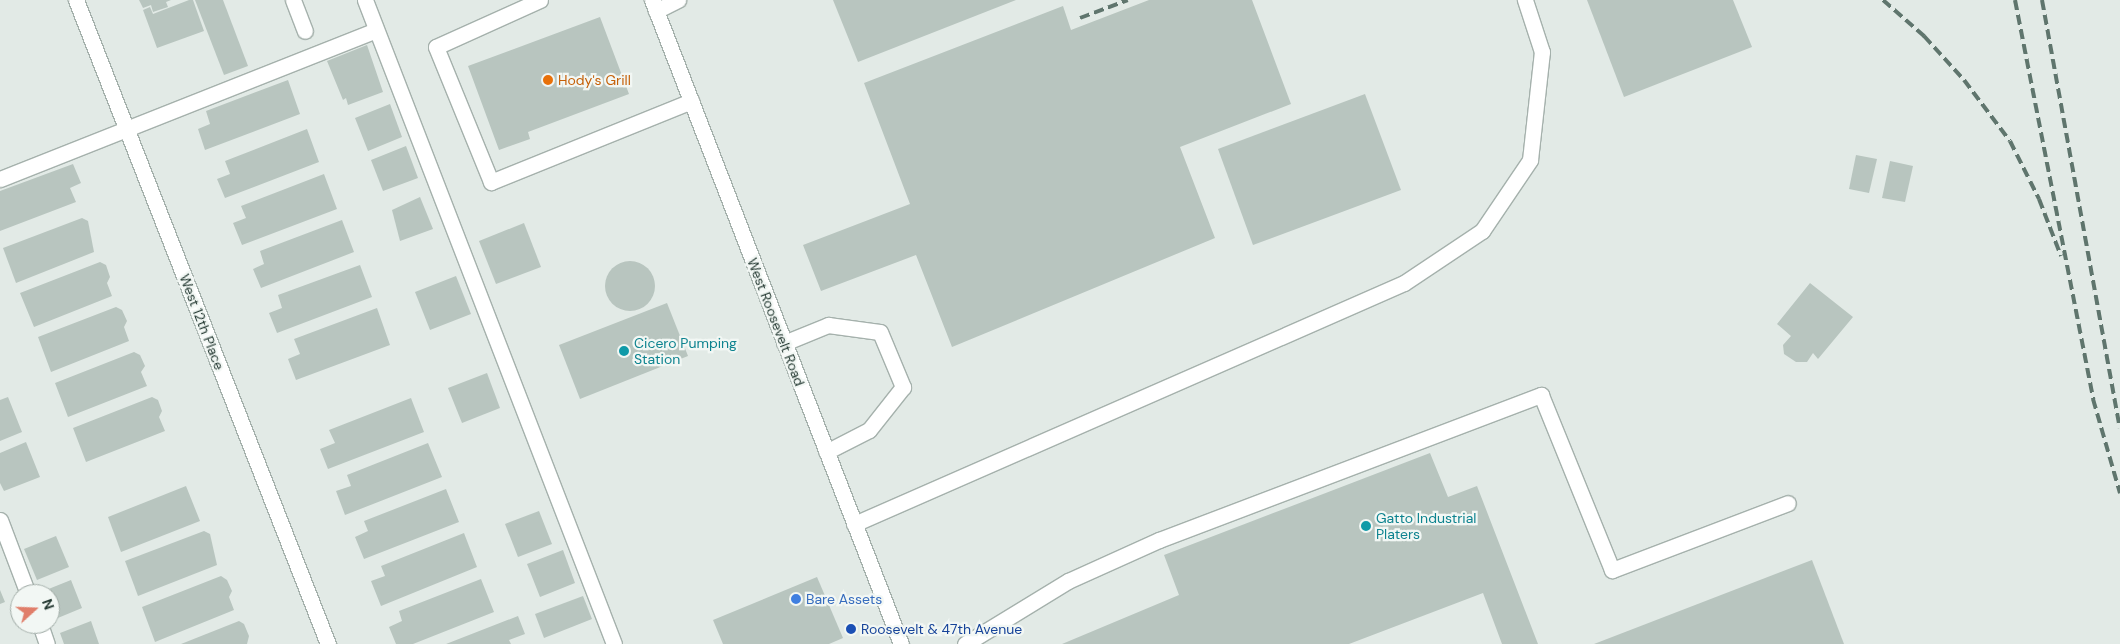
<!DOCTYPE html>
<style>
body{margin:0}
#map{position:relative;width:2120px;height:644px;overflow:hidden;background:#e2eae6;font-family:"DM Sans",sans-serif}
div>[style]{position:absolute}
[style*='--x']{left:calc(var(--x)*1px);top:calc(var(--y)*1px);width:calc(var(--w)*1px);rotate:calc(var(--a)*1deg)}
.building>*{inset:0;background:#b8c5bf}
.round{border-radius:50%}
.roads{filter:drop-shadow(1px 0 #a5b1ac) drop-shadow(-1px 0 #a5b1ac) drop-shadow(0 1px #a5b1ac) drop-shadow(0 -1px #a5b1ac)}
.service>*{height:15px;margin:-7.5px;padding:0 7.5px;transform-origin:7.5px;border-radius:7.5px;background:#fff}
.minor>*{height:15px;margin:-7.5px;padding:0 7.5px;transform-origin:7.5px;border-radius:7.5px;background:#fff}
.secondary>*{height:15px;margin:-7.5px;padding:0 7.5px;transform-origin:7.5px;border-radius:7.5px;background:#fff}
.rail>*{height:4px;margin-top:-2px;transform-origin:0;background:repeating-linear-gradient(90deg,#5f756d 0 10px,transparent 0 15px)}
.dots>*{width:14px;height:14px;translate:-50% -50%;box-sizing:border-box;border:2px solid #f2f7f4;border-radius:50%}
span{translate:-50% -50%;white-space:nowrap;text-align:center;line-height:1.15;-webkit-text-stroke:4.5px #f2f7f4;paint-order:stroke}
.food-label{font-size:14px;color:#c56008}
.left{translate:0 -50%;text-align:left}
.street-label{font-size:14px;color:#243932}
.culture-label{font-size:14px;color:#0d838f}
.shop-label{font-size:14px;color:#366cbe}
.transit-label{font-size:14px;color:#164399}
.north{position:absolute;left:10px;top:584px;width:50px;height:50px;box-sizing:border-box;background:#f2f7f4;border:1px solid #a0aba6;border-radius:50%;rotate:70deg;font-size:14px;font-weight:700;line-height:20px;text-align:center;color:#243932}
.north::after{content:'';display:block;margin:auto;width:18px;height:22px;background:#e07e6a;clip-path:polygon(50% 0,100% 100%,50% 72%,0 100%)}
</style>
<div id="map">
<div class="building">
<div style="clip-path:polygon(139px 0,171px 0,166px 2px,168px 7px,153px 12px,151px 5px,143px 8px)"></div>
<div style="clip-path:polygon(189px 0,193px 0,204px 31px,157px 48px,143px 10px,150px 7px,153px 14px)"></div>
<div style="clip-path:polygon(195px 0,223px 0,248px 66px,224px 75px)"></div>
<div style="clip-path:polygon(833px 0,1016px 0,858px 62px)"></div>
<div style="clip-path:polygon(1149px 0,1252px 0,1291px 104px,1180px 147px,1215px 238px,952px 347px,916px 255px,821px 291px,803px 245px,910px 204px,864px 83px,1063px 6px,1071px 30px)"></div>
<div style="clip-path:polygon(1587px 0,1733px 0,1752px 47px,1624px 97px)"></div>
<div style="clip-path:polygon(600px 17px,629px 94px,528px 132px,530px 139px,499px 150px,468px 66px)"></div>
<div style="clip-path:polygon(367px 45px,383px 92px,348px 105px,346px 98px,343px 100px,327px 61px)"></div>
<div style="clip-path:polygon(288px 80px,300px 114px,205px 150px,198px 129px,210px 124px,206px 111px)"></div>
<div style="clip-path:polygon(1365px 94px,1401px 190px,1253px 245px,1218px 149px)"></div>
<div style="clip-path:polygon(390px 104px,402px 137px,368px 151px,355px 118px)"></div>
<div style="clip-path:polygon(307px 129px,319px 162px,225px 198px,217px 179px,230px 174px,225px 161px)"></div>
<div style="clip-path:polygon(406px 146px,418px 178px,383px 191px,371px 160px)"></div>
<div style="clip-path:polygon(1856px 155px,1877px 159px,1869px 193px,1849px 189px)"></div>
<div style="clip-path:polygon(1890px 161px,1913px 166px,1905px 202px,1882px 198px)"></div>
<div style="clip-path:polygon(73px 164px,81px 183px,70px 188px,76px 202px,0 231px,0 191px)"></div>
<div style="clip-path:polygon(324px 174px,337px 209px,242px 245px,233px 223px,246px 218px,241px 206px)"></div>
<div style="clip-path:polygon(420px 197px,433px 229px,400px 241px,392px 210px)"></div>
<div style="clip-path:polygon(82px 218px,88px 221px,94px 252px,16px 283px,3px 248px)"></div>
<div style="clip-path:polygon(342px 220px,354px 252px,261px 288px,253px 269px,264px 264px,260px 251px)"></div>
<div style="clip-path:polygon(524px 223px,541px 267px,496px 284px,479px 241px)"></div>
<div class="round" style="left:605px;top:261px;width:50px;height:50px"></div>
<div style="clip-path:polygon(100px 262px,106px 265px,110px 277px,107px 283px,112px 296px,34px 327px,20px 293px)"></div>
<div style="clip-path:polygon(360px 265px,372px 297px,277px 333px,269px 313px,282px 308px,278px 295px)"></div>
<div style="clip-path:polygon(456px 276px,471px 314px,430px 330px,415px 292px)"></div>
<div style="clip-path:polygon(1810px 283px,1853px 317px,1818px 359px,1813px 353px,1807px 362px,1796px 362px,1784px 354px,1783px 345px,1791px 336px,1777px 324px)"></div>
<div style="clip-path:polygon(667px 303px,688px 356px,580px 399px,559px 345px)"></div>
<div style="clip-path:polygon(116px 307px,122px 310px,127px 321px,124px 327px,129px 341px,51px 372px,38px 337px)"></div>
<div style="clip-path:polygon(377px 308px,390px 345px,296px 380px,288px 359px,300px 354px,294px 339px)"></div>
<div style="clip-path:polygon(134px 352px,140px 355px,145px 366px,141px 372px,147px 386px,68px 417px,55px 383px)"></div>
<div style="clip-path:polygon(487px 373px,500px 408px,462px 423px,448px 388px)"></div>
<div style="clip-path:polygon(8px 397px,22px 432px,0 441px,0 400px)"></div>
<div style="clip-path:polygon(152px 397px,158px 400px,162px 411px,159px 417px,165px 431px,86px 462px,73px 428px)"></div>
<div style="clip-path:polygon(411px 398px,424px 432px,328px 469px,320px 449px,335px 443px,329px 430px)"></div>
<div style="clip-path:polygon(26px 442px,40px 477px,4px 491px,0 483px,0 453px)"></div>
<div style="clip-path:polygon(428px 443px,442px 477px,345px 515px,336px 491px,351px 486px,347px 475px)"></div>
<div style="clip-path:polygon(1430px 453px,1448px 497px,1477px 486px,1538px 644px,1502px 644px,1483px 593px,1349px 644px,1062px 644px,1179px 595px,1164px 555px)"></div>
<div style="clip-path:polygon(186px 486px,200px 521px,121px 552px,108px 517px)"></div>
<div style="clip-path:polygon(446px 489px,459px 522px,364px 559px,355px 537px,368px 531px,364px 521px)"></div>
<div style="clip-path:polygon(539px 511px,552px 544px,518px 557px,505px 524px)"></div>
<div style="clip-path:polygon(204px 531px,210px 534px,217px 565px,138px 596px,125px 561px)"></div>
<div style="clip-path:polygon(464px 533px,477px 567px,381px 606px,371px 581px,385px 576px,381px 566px)"></div>
<div style="clip-path:polygon(56px 536px,69px 567px,37px 580px,24px 549px)"></div>
<div style="clip-path:polygon(563px 550px,575px 583px,540px 597px,527px 564px)"></div>
<div style="clip-path:polygon(1812px 560px,1844px 644px,1594px 644px)"></div>
<div style="clip-path:polygon(221px 576px,227px 580px,232px 591px,229px 597px,234px 610px,155px 642px,142px 607px)"></div>
<div style="clip-path:polygon(817px 577px,843px 638px,829px 644px,723px 644px,713px 620px)"></div>
<div style="clip-path:polygon(481px 579px,494px 612px,413px 644px,396px 644px,389px 627px,402px 621px,399px 611px)"></div>
<div style="clip-path:polygon(71px 580px,82px 608px,53px 620px,50px 594px,41px 592px)"></div>
<div style="clip-path:polygon(0 590px,5px 602px,0 604px)"></div>
<div style="clip-path:polygon(583px 596px,592px 619px,544px 638px,535px 614px)"></div>
<div style="clip-path:polygon(518px 616px,525px 634px,509px 640px,511px 644px,446px 644px)"></div>
<div style="clip-path:polygon(91px 621px,99px 644px,64px 644px,60px 633px)"></div>
<div style="clip-path:polygon(239px 621px,244px 624px,249px 636px,247px 644px,181px 644px)"></div>
</div>
<div class="roads">
<div class="service">
<div style="--x:293;--y:0;--w:33;--a:69"></div>
<div style="--x:365;--y:0;--w:690;--a:68.86"></div>
<div style="--x:540;--y:0;--w:114;--a:155.7"></div>
<div style="--x:436;--y:47;--w:146;--a:67.8"></div>
<div style="--x:491;--y:182;--w:216;--a:-22"></div>
<div style="--x:656;--y:11;--w:25;--a:-27"></div>
<div style="--x:0;--y:179;--w:404;--a:-21.6"></div>
<div style="--x:784;--y:343;--w:48;--a:-22.2"></div>
<div style="--x:828;--y:325;--w:52;--a:7.7"></div>
<div style="--x:880;--y:332;--w:60;--a:67.3"></div>
<div style="--x:903;--y:387;--w:55;--a:128.3"></div>
<div style="--x:869;--y:430;--w:48;--a:152.9"></div>
<div style="--x:0;--y:520;--w:79;--a:69.3"></div>
<div style="--x:854;--y:524;--w:600;--a:-23.66"></div>
<div style="--x:1404;--y:283;--w:94;--a:-33.7"></div>
<div style="--x:1482;--y:231;--w:86;--a:-55.9"></div>
<div style="--x:1530;--y:160;--w:109;--a:-83.7"></div>
<div style="--x:1542;--y:52;--w:55;--a:-108.1"></div>
<div style="--x:40;--y:624;--w:21;--a:71"></div>
<div style="--x:965;--y:644;--w:121;--a:-31.5"></div>
<div style="--x:1068;--y:581;--w:100;--a:-24.3"></div>
<div style="--x:1159;--y:540;--w:409;--a:-20.8"></div>
<div style="--x:1541;--y:395;--w:189;--a:67.9"></div>
<div style="--x:1612;--y:570;--w:188;--a:-20.8"></div>
</div>
<div class="minor">
<div style="--x:76;--y:0;--w:692;--a:68.63"></div>
</div>
<div class="secondary">
<div style="--x:652;--y:0;--w:690;--a:68.86"></div>
</div>
</div>
<div class="rail">
<div style="--x:1883;--y:0;--w:55;--a:41.3"></div>
<div style="--x:1924;--y:36;--w:59;--a:47.7"></div>
<div style="--x:1964;--y:80;--w:76;--a:53"></div>
<div style="--x:2010;--y:141;--w:65;--a:63.4"></div>
<div style="--x:2039;--y:199;--w:61;--a:68.9"></div>
<div style="--x:2015;--y:0;--w:407;--a:78.9"></div>
<div style="--x:2093;--y:399;--w:98;--a:74"></div>
<div style="--x:2042;--y:0;--w:435;--a:79.7"></div>
<div style="--x:1080;--y:18;--w:51;--a:-20.6"></div>
</div>
<div class="dots">
<div style="left:548px;top:80px;background:#e8710a"></div>
<div style="left:624px;top:351px;background:#0f9aa8"></div>
<div style="left:1366px;top:526px;background:#0f9aa8"></div>
<div style="left:796px;top:599px;background:#3f7fe0"></div>
<div style="left:851px;top:629px;background:#1a4fb4"></div>
</div>
<div class="food-label">
<span class="left" style="left:558px;top:80px">Hody's Grill</span>
</div>
<div class="street-label">
<span style="left:202px;top:322px;rotate:69deg">West 12th Place</span>
<span style="left:776px;top:322px;rotate:69deg">West Roosevelt Road</span>
</div>
<div class="culture-label">
<span class="left" style="left:634px;top:351px">Cicero Pumping<br>Station</span>
<span class="left" style="left:1376px;top:526px">Gatto Industrial<br>Platers</span>
</div>
<div class="shop-label">
<span class="left" style="left:806px;top:599px">Bare Assets</span>
</div>
<div class="transit-label">
<span class="left" style="left:861px;top:629px">Roosevelt &amp; 47th Avenue</span>
</div>
<div class="north">N</div>
</div>
